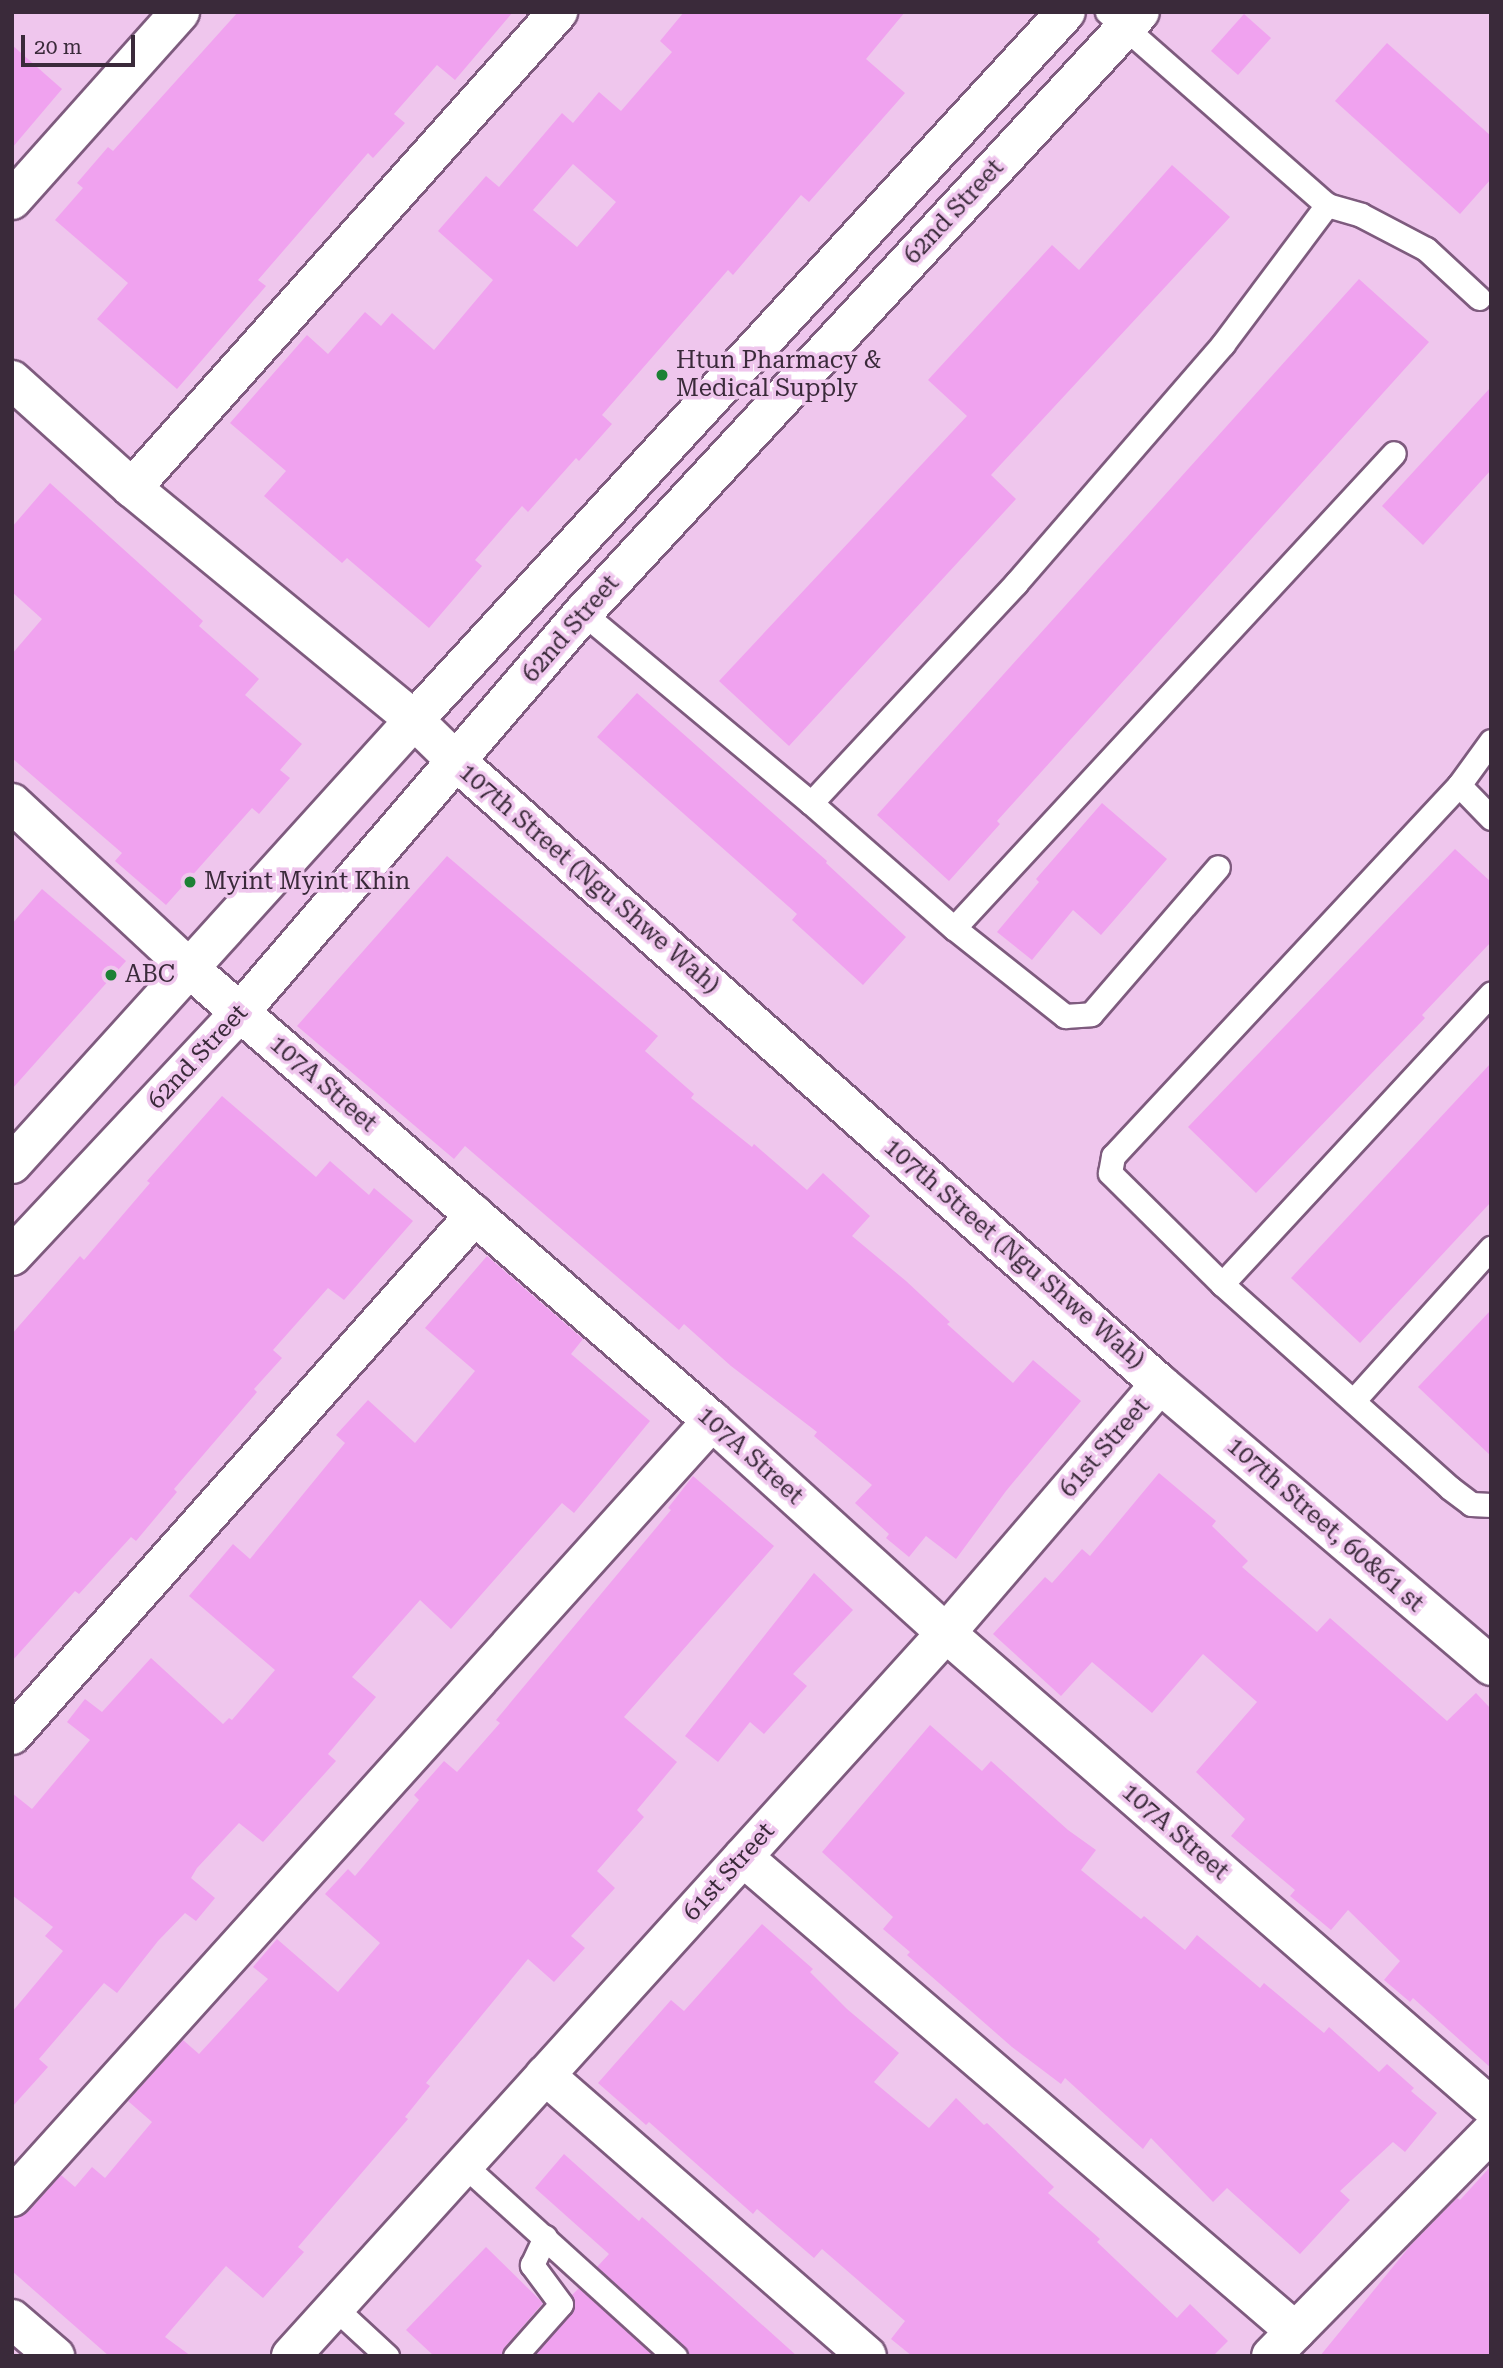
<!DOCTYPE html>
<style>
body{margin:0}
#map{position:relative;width:1503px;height:2368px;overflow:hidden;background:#efc6ed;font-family:"Roboto Serif",serif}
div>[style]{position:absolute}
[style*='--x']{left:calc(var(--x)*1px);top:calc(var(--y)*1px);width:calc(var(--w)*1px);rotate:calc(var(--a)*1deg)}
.building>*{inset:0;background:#f0a2ef}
.roads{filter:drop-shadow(2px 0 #7e5b7e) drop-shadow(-2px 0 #7e5b7e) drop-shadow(0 2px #7e5b7e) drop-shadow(0 -2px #7e5b7e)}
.lane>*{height:23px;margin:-11.5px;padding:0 11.5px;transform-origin:11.5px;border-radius:11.5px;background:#fff}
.street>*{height:38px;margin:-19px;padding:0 19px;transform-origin:19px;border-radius:19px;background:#fff}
.secondary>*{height:38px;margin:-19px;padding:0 19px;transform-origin:19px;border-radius:19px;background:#fff}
.primary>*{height:38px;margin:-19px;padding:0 19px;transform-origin:19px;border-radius:19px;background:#fff}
.dots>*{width:19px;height:19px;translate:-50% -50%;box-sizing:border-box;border:4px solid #efc6ed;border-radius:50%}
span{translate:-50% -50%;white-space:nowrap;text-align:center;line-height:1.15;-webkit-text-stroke:7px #efc6ed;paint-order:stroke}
.street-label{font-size:24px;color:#3a2a3a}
.poi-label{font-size:24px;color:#3a2a3a}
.left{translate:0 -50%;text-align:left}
.frame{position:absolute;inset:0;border:14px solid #3a2a3a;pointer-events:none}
.scale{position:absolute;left:21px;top:35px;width:114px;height:32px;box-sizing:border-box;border:4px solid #3a2a3a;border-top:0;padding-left:9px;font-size:21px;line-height:24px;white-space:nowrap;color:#3a2a3a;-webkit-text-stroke:5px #efc6ed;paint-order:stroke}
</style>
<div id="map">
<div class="building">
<div style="clip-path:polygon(238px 12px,513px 12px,455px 80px,437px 65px,394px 114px,405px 123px,373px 158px,368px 153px,258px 280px,266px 286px,177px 389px,97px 319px,128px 283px,55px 220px,83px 188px,77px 183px,108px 147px,113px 151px)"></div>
<div style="clip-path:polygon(evenodd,684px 12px,905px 12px,866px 59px,905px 93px,809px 202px,801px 195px,733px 275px,728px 270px,602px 415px,612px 424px,579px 461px,576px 458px,528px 512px,522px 506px,475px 560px,482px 566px,429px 628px,347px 558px,342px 563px,264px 496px,286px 471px,230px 423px,307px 335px,328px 354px,365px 312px,381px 326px,392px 313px,434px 350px,493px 280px,438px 231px,486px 176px,499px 187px,562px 113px,573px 123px,599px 92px,621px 111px,672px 52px,660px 41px,684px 12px,573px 164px,616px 202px,577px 247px,533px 210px,573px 164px)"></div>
<div style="clip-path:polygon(1244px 14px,1271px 38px,1238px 75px,1211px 51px)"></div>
<div style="clip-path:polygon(1387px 43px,1491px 136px,1491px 179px,1460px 214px,1335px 101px)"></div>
<div style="clip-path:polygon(12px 45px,62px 89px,12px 148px)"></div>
<div style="clip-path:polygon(1172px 165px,1230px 217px,991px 475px,1016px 499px,789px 746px,719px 681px,967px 416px,928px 380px,1052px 245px,1079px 270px)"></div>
<div style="clip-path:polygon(1359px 279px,1429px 342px,997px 821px,1000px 824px,949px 881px,877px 815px)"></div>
<div style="clip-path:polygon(1491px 387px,1491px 470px,1423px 545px,1382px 506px)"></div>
<div style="clip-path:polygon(50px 483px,203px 621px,199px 626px,259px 679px,245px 695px,302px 744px,280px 770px,290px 778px,259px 814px,252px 808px,166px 905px,115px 861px,122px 853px,12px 758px,12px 654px,42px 619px,12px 592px,12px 527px)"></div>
<div style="clip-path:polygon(637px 693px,827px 861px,826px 863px,906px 937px,863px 985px,792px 920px,797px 914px,597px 737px)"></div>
<div style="clip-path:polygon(1102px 803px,1167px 859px,1101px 935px,1073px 910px,1032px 960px,997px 932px,1039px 882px,1036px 879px)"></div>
<div style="clip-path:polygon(1455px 849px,1491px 882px,1491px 942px,1422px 1015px,1425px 1018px,1256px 1193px,1188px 1127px)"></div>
<div style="clip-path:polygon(447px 856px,658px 1036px,645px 1051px,694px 1094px,691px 1098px,752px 1147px,754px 1144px,807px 1190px,823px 1173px,870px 1216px,852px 1236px,906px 1281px,950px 1322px,947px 1324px,1013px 1383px,1033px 1360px,1081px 1401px,1006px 1491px,956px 1559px,926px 1536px,909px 1557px,886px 1538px,889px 1534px,855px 1503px,872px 1485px,814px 1436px,817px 1432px,731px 1366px,684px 1324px,679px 1330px,465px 1146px,454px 1159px,297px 1026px)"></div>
<div style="clip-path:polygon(42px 889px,126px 961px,12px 1089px,12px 924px)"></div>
<div style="clip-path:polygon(1491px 1063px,1491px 1202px,1360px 1343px,1291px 1278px)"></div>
<div style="clip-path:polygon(222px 1096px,316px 1177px,330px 1161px,369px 1195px,374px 1188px,413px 1221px,344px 1300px,328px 1288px,273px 1350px,282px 1358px,254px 1389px,257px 1392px,174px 1489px,177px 1492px,136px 1541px,131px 1537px,79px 1594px,75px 1591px,12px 1661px,12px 1334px,80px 1256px,84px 1260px,150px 1183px,147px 1181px)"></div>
<div style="clip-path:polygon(487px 1256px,583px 1339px,571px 1354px,650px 1421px,574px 1513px,562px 1503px,451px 1629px,420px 1600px,352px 1677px,376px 1697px,328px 1754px,336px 1761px,263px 1842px,239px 1823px,197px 1868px,191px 1878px,215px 1898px,196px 1921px,185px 1913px,158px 1941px,117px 1993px,104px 1983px,39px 2059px,48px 2067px,12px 2107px,12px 2012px,63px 1951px,45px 1936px,53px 1927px,12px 1895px,12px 1793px,32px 1809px,90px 1740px,67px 1722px,85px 1699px,102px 1712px,151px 1658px,223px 1724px,229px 1718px,232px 1720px,275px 1670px,189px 1596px,233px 1544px,250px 1559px,345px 1443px,336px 1435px,368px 1400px,415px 1443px,475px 1371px,425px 1328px)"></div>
<div style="clip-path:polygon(1491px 1310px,1491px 1456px,1418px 1387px)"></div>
<div style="clip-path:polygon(1159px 1473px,1216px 1521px,1212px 1526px,1248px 1561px,1242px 1567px,1317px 1632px,1330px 1618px,1447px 1721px,1476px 1693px,1491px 1709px,1491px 2068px,1413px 1998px,1410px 2002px,1384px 1980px,1400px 1961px,1348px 1910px,1331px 1930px,1290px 1896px,1295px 1890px,1231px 1836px,1245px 1819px,1196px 1772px,1257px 1702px,1203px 1654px,1152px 1713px,1092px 1662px,1061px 1696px,993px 1634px,1045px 1577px,1052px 1583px,1082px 1549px,1090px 1556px)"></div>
<div style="clip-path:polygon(693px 1476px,774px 1546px,624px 1717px,677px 1762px,637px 1810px,644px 1817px,597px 1871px,615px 1888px,571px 1936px,585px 1948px,554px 1982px,528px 1959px,426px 2083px,430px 2086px,405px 2117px,408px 2119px,298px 2247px,304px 2252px,263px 2298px,226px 2266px,165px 2337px,191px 2356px,109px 2356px,12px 2271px,12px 2218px,28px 2212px,61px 2175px,75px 2187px,92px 2167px,105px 2178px,152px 2122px,128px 2101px,183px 2040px,199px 2054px,268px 1979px,253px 1967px,277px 1939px,338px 1992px,380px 1943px,325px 1894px,348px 1869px,355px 1876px,419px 1800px,414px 1795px,444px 1761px,457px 1772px,500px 1723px,496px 1720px,671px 1510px,668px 1508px)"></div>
<div style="clip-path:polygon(814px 1573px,853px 1610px,793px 1674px,807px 1686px,764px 1734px,750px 1722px,718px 1762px,685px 1736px)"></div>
<div style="clip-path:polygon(930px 1725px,982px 1771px,991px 1761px,1068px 1830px,1096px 1850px,1081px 1870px,1141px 1919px,1144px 1916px,1185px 1950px,1197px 1935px,1260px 1988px,1264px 1983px,1324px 2033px,1329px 2027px,1379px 2072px,1387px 2064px,1414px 2088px,1411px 2091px,1437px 2113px,1405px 2152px,1393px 2142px,1340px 2191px,1350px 2200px,1300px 2254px,1227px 2188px,1213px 2202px,1151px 2138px,1143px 2149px,1065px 2078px,1061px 2084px,1012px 2047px,907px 1955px,910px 1952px,883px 1929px,893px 1917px,822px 1852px)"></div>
<div style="clip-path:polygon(762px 1924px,813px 1969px,810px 1972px,847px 2009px,899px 2053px,874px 2082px,929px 2128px,956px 2098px,984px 2125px,987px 2123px,1054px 2187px,1048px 2193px,1100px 2239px,1097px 2242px,1177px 2318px,1190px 2304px,1228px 2341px,1213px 2356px,912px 2356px,891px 2339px,905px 2321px,822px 2249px,814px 2258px,757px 2209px,753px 2214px,649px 2122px,646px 2125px,598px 2083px,671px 2000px,684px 2011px)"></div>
<div style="clip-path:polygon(564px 2154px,639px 2221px,642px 2217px,797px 2356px,689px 2356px,684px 2346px,597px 2267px,609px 2254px,535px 2188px)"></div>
<div style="clip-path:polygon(1491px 2166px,1491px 2356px,1320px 2356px,1410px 2246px,1457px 2198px,1460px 2200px)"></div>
<div style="clip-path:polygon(486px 2247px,543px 2303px,505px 2347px,501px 2356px,434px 2356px,406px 2330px)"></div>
<div style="clip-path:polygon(579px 2288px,654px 2356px,534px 2356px,572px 2313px,575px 2302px,572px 2295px)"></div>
</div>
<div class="roads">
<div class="lane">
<div style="--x:1327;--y:205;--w:35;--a:16"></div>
<div style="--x:1361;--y:215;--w:73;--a:27.6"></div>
<div style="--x:1426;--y:249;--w:72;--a:42.8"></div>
<div style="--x:583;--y:613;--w:297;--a:39.8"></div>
<div style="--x:811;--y:803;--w:301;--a:-47"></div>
<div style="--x:1016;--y:583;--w:316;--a:-49.1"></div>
<div style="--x:1223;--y:344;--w:174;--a:-53.2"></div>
<div style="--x:1327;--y:205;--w:293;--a:-138.7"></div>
<div style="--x:1491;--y:741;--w:54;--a:126"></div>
<div style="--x:1459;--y:785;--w:46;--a:45.9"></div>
<div style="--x:1459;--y:785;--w:507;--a:133"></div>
<div style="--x:1113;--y:1156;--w:17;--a:100"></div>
<div style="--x:1110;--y:1173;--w:158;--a:44.7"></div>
<div style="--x:1222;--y:1284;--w:306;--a:41.8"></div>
<div style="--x:1450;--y:1488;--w:26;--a:37"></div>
<div style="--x:1471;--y:1504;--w:20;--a:3"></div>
<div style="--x:811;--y:803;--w:190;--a:41.2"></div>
<div style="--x:954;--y:928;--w:142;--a:38.4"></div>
<div style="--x:1065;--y:1016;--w:26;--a:-4"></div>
<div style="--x:1091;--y:1014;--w:194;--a:-49.2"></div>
<div style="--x:954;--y:928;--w:647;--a:-47.19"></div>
<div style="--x:1222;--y:1284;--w:396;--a:-47.2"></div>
<div style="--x:1354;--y:1400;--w:205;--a:-48"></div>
<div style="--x:464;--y:2165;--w:285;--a:42.2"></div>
<div style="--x:335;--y:2308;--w:71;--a:42.7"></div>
<div style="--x:515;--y:2356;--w:69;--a:-48.5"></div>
<div style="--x:561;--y:2304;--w:49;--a:-126.6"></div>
<div style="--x:532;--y:2265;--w:31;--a:-65"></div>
</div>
<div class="street">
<div style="--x:12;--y:200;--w:252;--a:-48.2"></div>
<div style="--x:132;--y:488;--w:639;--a:-48.17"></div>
<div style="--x:12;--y:803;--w:243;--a:43"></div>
<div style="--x:190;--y:969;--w:690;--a:40.89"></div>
<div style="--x:712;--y:1421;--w:316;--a:42.2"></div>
<div style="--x:946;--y:1633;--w:722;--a:41.01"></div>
<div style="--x:12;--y:1735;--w:696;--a:-48.32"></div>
<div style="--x:743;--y:1857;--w:728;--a:40.65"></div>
<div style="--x:545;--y:2075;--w:427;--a:41.1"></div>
<div style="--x:12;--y:2197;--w:1045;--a:-47.95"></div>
<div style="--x:12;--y:2319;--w:57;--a:40.7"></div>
<div style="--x:291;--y:2356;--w:976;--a:-47.83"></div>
<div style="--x:946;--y:1633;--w:328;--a:-49.3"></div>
<div style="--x:1271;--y:2356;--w:314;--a:-45.5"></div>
</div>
<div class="secondary">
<div style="--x:12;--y:380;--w:161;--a:42"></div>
<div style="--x:132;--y:488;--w:365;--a:39.4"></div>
<div style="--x:414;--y:720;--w:59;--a:44.3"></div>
<div style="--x:456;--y:761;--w:940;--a:41.51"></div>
<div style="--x:1160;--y:1384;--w:435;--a:40.4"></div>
</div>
<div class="primary">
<div style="--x:12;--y:1164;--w:599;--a:-47.84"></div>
<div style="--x:414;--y:720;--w:962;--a:-47.36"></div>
<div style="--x:12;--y:1256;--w:334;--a:-46.9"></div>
<div style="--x:240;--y:1012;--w:526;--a:-49.32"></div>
<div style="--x:583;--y:613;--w:819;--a:-47.18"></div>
</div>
</div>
<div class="dots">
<div style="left:662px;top:375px;background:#1c8135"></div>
<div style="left:190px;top:882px;background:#1c8135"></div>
<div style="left:111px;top:975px;background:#1c8135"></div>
</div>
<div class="street-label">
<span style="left:954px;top:212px;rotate:-47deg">62nd Street</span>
<span style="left:571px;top:629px;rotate:-49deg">62nd Street</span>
<span style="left:589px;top:879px;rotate:41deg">107th Street (Ngu Shwe Wah)</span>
<span style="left:198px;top:1057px;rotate:-47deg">62nd Street</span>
<span style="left:323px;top:1084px;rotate:41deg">107A Street</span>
<span style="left:1014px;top:1254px;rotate:41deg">107th Street (Ngu Shwe Wah)</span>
<span style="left:1105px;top:1448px;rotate:-49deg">61st Street</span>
<span style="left:750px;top:1456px;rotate:42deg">107A Street</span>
<span style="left:1325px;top:1525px;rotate:41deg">107th Street, 60&amp;61 st</span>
<span style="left:1175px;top:1832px;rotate:41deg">107A Street</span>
<span style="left:729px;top:1872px;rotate:-48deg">61st Street</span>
</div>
<div class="poi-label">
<span class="left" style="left:676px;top:375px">Htun Pharmacy &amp;<br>Medical Supply</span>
<span class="left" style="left:204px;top:882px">Myint Myint Khin</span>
<span class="left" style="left:125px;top:975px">ABC</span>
</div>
<div class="frame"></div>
<div class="scale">20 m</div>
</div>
